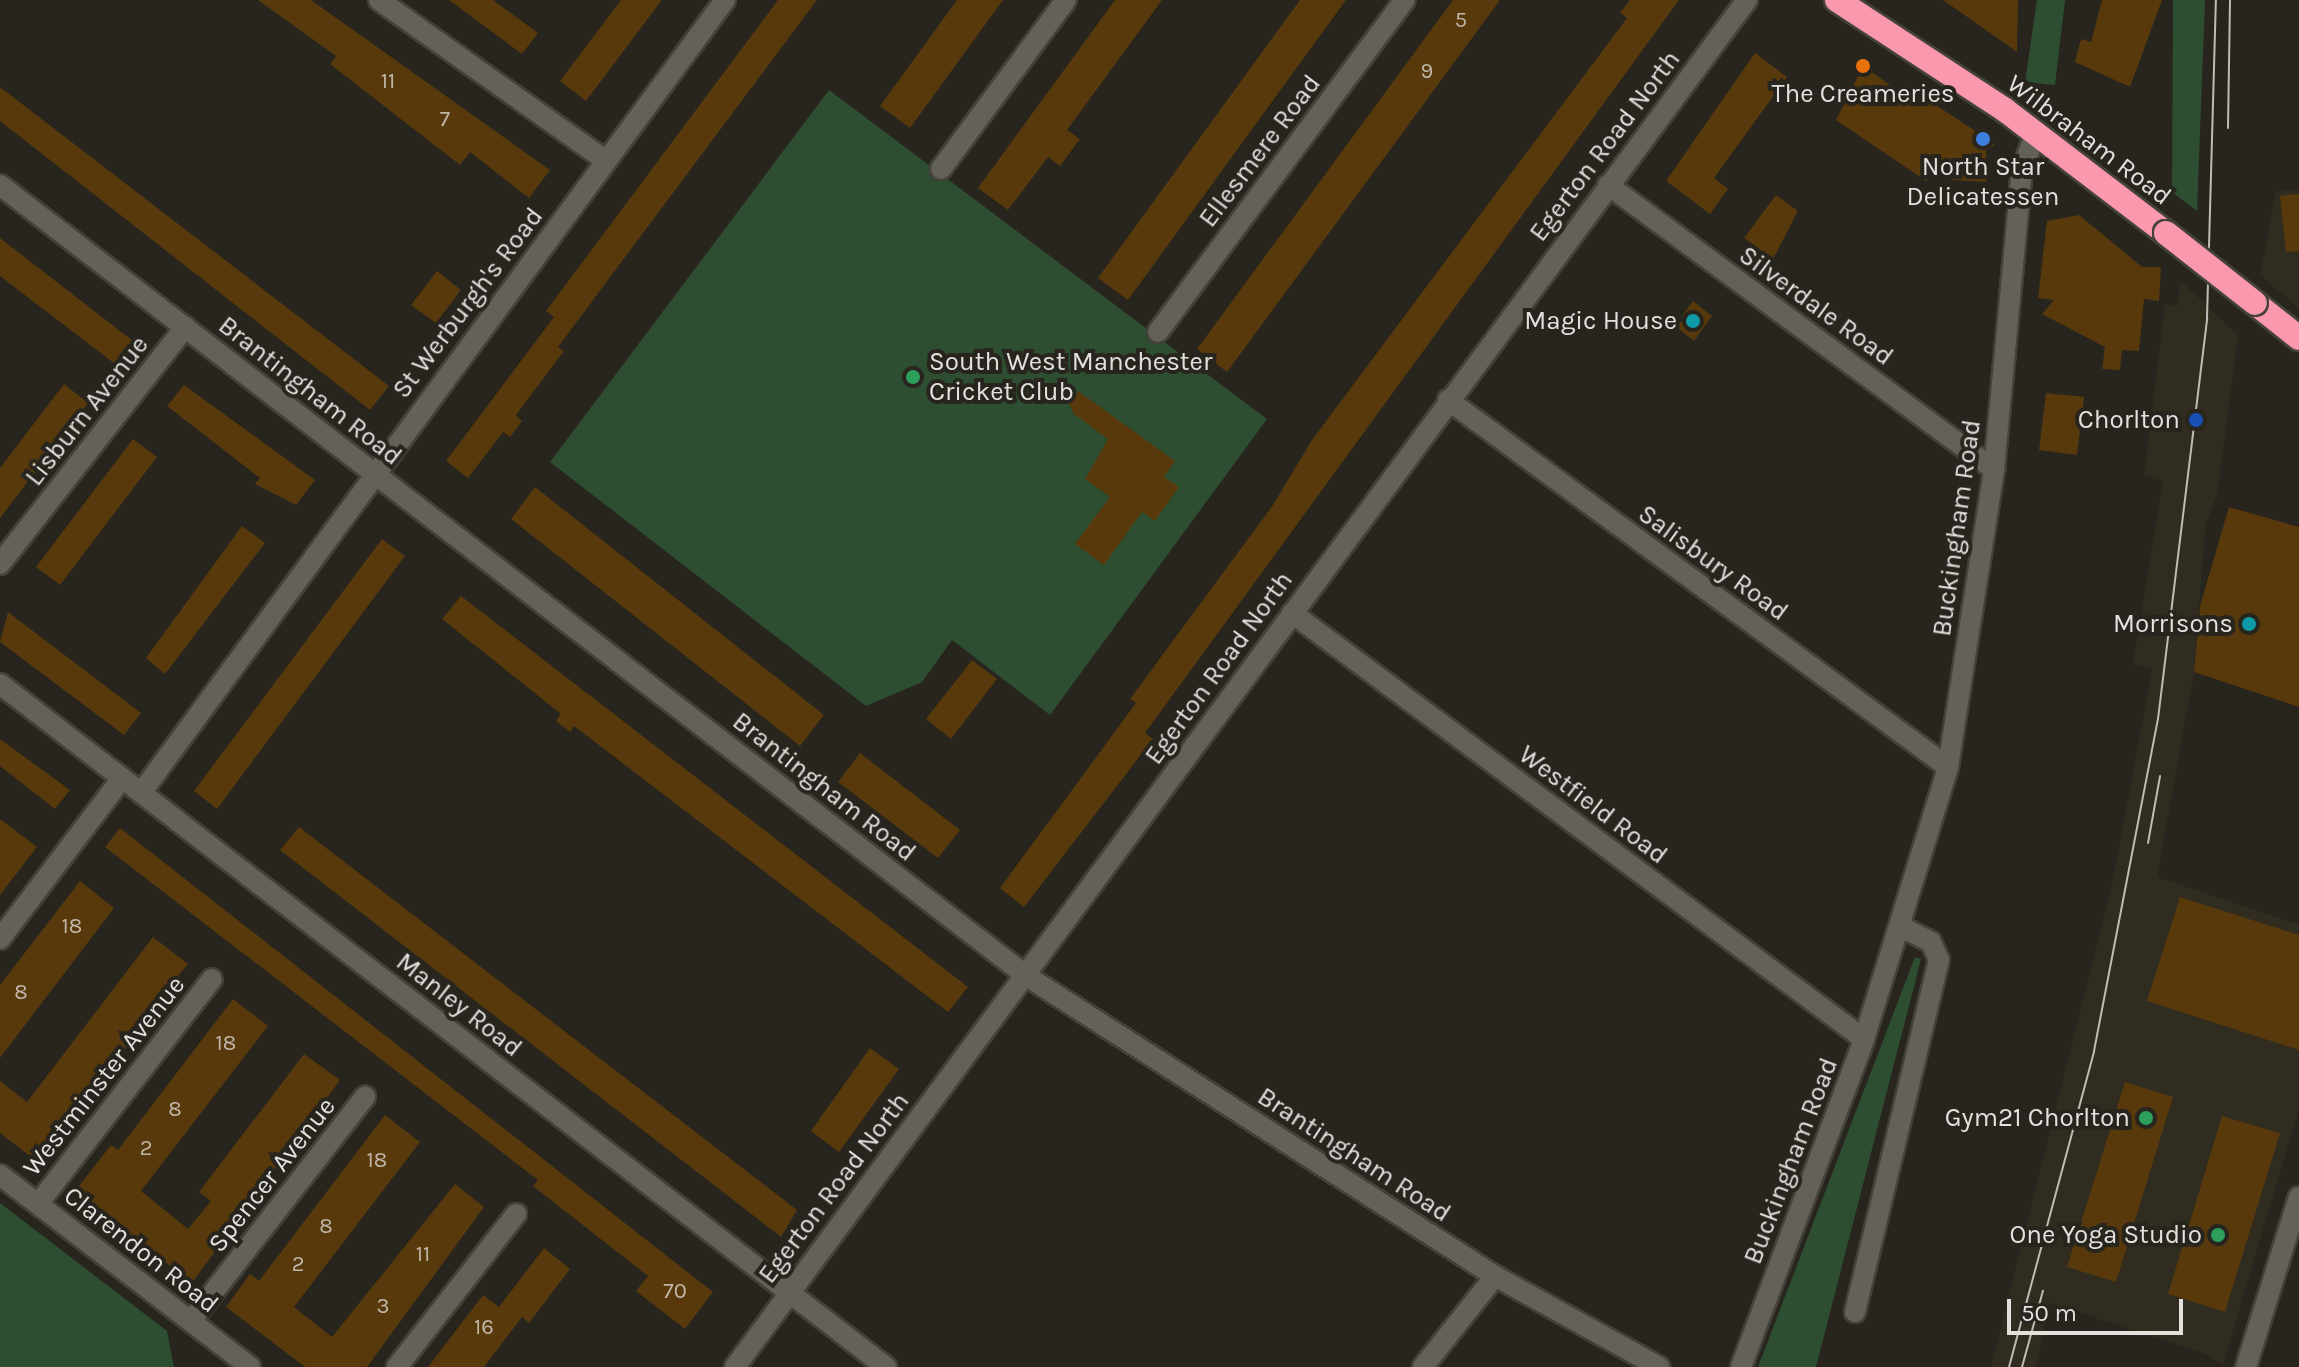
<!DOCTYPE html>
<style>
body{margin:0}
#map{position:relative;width:2299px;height:1367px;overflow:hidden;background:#27251e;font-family:Karla,sans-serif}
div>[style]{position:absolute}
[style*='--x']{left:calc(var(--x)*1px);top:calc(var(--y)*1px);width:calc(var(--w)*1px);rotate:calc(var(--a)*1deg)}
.built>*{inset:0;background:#302c1f}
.green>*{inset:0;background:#2e4e31}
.building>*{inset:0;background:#57390c}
.roads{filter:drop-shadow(2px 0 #43413b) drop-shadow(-2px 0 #43413b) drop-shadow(0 2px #43413b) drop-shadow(0 -2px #43413b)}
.minor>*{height:20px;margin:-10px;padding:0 10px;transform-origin:10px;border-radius:10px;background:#646159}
.highway>*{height:24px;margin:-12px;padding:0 12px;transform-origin:12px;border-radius:12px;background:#fa98ae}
.tram>*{height:2px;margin:-1px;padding:0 1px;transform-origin:1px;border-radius:1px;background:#bebcb7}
.bridges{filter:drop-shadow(2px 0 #43413b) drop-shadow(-2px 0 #43413b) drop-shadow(0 2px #43413b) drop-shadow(0 -2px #43413b)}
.highway-bridge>*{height:24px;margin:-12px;padding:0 12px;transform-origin:12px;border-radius:12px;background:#fa98ae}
.dots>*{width:22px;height:22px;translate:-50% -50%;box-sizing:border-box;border:4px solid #27251e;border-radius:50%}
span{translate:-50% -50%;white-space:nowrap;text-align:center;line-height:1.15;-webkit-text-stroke:8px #27251e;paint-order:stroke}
.number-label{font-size:22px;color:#c0b7a9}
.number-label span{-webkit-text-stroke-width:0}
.poi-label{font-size:26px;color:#e3e1dd}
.right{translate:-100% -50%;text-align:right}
.left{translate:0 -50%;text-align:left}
.street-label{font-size:26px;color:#e3e1dd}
.scale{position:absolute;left:2007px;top:1299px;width:176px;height:36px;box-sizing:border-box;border:4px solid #e3e1dd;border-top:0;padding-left:10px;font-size:24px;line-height:28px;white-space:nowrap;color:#e3e1dd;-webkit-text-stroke:6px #27251e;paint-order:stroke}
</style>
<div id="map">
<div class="built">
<div style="clip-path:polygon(2299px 190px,2299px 308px,2260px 276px,2276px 191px)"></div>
<div style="clip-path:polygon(2180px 280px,2238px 335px,2217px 496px,2206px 523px,2193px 678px,2157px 877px,2299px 925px,2299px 1108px,2223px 1365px,2206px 1354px,2049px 1303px,2036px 1367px,1991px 1367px,2113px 880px,2152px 670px,2133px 664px,2163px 481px,2144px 476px,2165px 305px,2178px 306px)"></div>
</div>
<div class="green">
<div style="clip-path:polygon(2037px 0,2065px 0,2055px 85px,2025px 82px)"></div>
<div style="clip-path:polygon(2173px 0,2205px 0,2197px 211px,2172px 192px)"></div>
<div style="clip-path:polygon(829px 90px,1267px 419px,1050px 715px,952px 640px,922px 682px,866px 706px,550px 462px)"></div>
<div style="clip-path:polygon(1915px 957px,1921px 959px,1816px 1367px,1758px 1367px)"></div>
<div style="clip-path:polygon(0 1203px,167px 1331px,174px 1367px,0 1367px)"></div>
</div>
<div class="building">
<div style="clip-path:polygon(258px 0,311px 0,550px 170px,529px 198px,470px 152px,460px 165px,330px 64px,336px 56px)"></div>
<div style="clip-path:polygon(449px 0,493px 0,538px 33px,522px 54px)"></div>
<div style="clip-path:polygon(621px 0,662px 0,586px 101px,560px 81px)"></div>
<div style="clip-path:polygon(778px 0,817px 0,558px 347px,564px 351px,516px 415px,522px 421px,510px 437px,503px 432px,468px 478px,446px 461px,554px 317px,546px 311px)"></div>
<div style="clip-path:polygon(957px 0,1003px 0,910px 128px,880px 106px)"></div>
<div style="clip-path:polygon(1115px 0,1162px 0,1067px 130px,1080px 139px,1060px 166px,1048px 157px,1008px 210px,978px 188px)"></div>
<div style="clip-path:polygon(1300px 0,1346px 0,1128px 300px,1098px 278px)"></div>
<div style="clip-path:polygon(1453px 0,1500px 0,1227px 372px,1197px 349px)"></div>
<div style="clip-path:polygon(1630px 0,1679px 0,1145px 733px,1153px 739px,1024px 907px,1000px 888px,1136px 703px,1130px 699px,1273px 505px,1312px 440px,1627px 18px,1620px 13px)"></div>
<div style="clip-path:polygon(1943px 0,2018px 0,2017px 52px,1983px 28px)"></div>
<div style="clip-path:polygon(2102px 0,2162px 0,2130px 87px,2075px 62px,2081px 39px,2091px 42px)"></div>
<div style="clip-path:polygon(1755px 53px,1787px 77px,1714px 178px,1728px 189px,1710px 214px,1666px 181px)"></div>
<div style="clip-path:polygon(1863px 66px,1900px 92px,1904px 84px,1995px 144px,1986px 151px,1986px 182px,1953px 180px,1935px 168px,1926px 181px,1836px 120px)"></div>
<div style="clip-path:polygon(0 87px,389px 386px,370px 410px,0 121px)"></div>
<div style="clip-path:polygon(2299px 194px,2299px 251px,2286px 252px,2280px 196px)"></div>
<div style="clip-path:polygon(1776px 195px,1798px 211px,1773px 259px,1744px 238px)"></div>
<div style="clip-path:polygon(2079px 215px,2142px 267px,2161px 267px,2159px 301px,2144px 299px,2139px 351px,2122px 350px,2120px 370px,2102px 369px,2105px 347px,2042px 314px,2054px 300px,2038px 298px,2047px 221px)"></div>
<div style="clip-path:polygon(0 238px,133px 341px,115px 364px,0 276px)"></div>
<div style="clip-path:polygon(437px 271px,461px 290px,436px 323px,411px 305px)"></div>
<div style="clip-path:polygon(1693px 301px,1712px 316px,1694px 341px,1675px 326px)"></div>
<div style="clip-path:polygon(64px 384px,88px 403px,0 518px,0 468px)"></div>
<div style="clip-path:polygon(184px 385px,315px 480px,296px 505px,255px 484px,260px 478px,167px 406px)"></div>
<div style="clip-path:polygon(1078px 391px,1175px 461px,1164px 477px,1179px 487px,1155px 521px,1142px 512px,1104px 565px,1075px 544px,1110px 497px,1085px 479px,1108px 439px,1074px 414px,1069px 404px)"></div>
<div style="clip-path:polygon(2046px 393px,2084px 397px,2077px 455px,2039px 450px)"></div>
<div style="clip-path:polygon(133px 439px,157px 457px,60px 585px,36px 567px)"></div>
<div style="clip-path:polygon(535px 487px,824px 715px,800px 746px,511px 519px)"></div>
<div style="clip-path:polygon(2229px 507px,2299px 527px,2299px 707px,2194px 672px,2200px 606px)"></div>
<div style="clip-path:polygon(242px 526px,265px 543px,165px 674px,146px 658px)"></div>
<div style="clip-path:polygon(382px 539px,405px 556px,217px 809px,194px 791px)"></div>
<div style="clip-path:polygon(461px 596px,968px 987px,948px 1012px,574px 726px,570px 732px,556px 721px,561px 714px,442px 619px)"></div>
<div style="clip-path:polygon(8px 612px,141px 713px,124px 735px,0 642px)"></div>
<div style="clip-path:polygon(972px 660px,997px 679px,951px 739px,926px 719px)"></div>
<div style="clip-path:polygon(0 739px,70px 790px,55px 809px,0 766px)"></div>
<div style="clip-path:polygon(860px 753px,960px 830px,938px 858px,838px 782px)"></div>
<div style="clip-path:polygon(0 819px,37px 847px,0 895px)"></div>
<div style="clip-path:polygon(299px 827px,797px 1210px,781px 1237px,280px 850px)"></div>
<div style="clip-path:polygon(120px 828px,713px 1292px,685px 1329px,636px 1291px,648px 1276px,533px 1186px,538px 1180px,105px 847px)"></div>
<div style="clip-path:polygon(80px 881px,114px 908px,0 1058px,0 985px)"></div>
<div style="clip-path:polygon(2180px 897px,2299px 935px,2299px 1050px,2147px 1001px)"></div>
<div style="clip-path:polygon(153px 937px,188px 964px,40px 1164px,0 1133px,0 1081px,27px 1102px)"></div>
<div style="clip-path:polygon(233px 999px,268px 1026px,141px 1191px,188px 1229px,211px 1201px,199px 1192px,304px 1054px,340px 1080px,192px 1283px,75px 1191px,111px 1145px,118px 1150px)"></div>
<div style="clip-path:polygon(870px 1048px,899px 1069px,839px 1152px,811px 1131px)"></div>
<div style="clip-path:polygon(2125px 1082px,2173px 1097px,2116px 1282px,2067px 1267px)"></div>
<div style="clip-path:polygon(385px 1115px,420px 1142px,294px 1307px,332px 1337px,455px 1184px,484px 1207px,367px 1367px,305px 1367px,226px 1307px,250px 1274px,259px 1281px)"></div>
<div style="clip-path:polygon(2222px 1116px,2280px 1133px,2225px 1312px,2168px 1294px)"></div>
<div style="clip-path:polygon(544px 1248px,570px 1269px,529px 1323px,522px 1317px,484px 1367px,428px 1367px,483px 1295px,499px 1307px)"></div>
</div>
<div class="roads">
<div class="minor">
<div style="--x:379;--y:0;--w:278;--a:35.3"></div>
<div style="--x:941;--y:169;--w:210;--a:-53.5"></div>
<div style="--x:0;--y:185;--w:1294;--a:37.62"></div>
<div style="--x:1025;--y:975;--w:558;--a:32.64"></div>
<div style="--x:1495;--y:1276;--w:188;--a:29"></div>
<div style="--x:1608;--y:185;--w:480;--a:36.4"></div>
<div style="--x:1158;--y:332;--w:414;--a:-53.4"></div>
<div style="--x:1448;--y:400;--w:620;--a:36.28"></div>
<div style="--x:0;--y:564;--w:301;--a:-52"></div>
<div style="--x:1292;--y:613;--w:713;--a:36.68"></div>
<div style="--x:0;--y:684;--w:1119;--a:37.63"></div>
<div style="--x:141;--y:793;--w:985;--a:-53.63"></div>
<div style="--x:0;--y:939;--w:202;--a:-52.8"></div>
<div style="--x:0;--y:1175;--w:315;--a:37.5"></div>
<div style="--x:38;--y:1204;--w:284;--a:-52.3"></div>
<div style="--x:1855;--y:1312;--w:362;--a:-76.6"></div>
<div style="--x:1939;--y:960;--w:20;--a:-114"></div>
<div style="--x:1931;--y:942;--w:33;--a:-153"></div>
<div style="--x:191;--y:1321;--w:284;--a:-52.2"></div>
<div style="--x:397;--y:1367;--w:194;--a:-52.1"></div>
<div style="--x:735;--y:1367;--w:1701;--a:-53.49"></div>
<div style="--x:1423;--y:1367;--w:116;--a:-51.6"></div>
<div style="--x:1741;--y:1367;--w:350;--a:-69.4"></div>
<div style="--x:1864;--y:1039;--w:285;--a:-72.8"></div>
<div style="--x:1948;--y:767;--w:301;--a:-81.2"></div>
<div style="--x:1994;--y:470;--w:302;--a:-84.7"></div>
<div style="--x:2022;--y:169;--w:39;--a:-69"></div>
<div style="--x:2246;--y:1367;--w:178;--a:-72.7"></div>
</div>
<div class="highway">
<div style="--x:1837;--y:0;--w:201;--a:33.2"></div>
<div style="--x:2005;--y:110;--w:203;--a:37.4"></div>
<div style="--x:2255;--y:303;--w:56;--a:38.5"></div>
</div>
</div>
<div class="tram">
<div style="--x:2228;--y:128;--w:128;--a:-89.1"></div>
<div style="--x:2148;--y:843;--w:68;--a:-79.8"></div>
<div style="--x:2009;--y:1367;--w:327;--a:-74.9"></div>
<div style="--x:2094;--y:1051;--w:338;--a:-79.1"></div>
<div style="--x:2158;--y:719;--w:404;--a:-83"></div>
<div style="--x:2207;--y:318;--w:318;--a:-88.4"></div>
<div style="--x:2022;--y:1367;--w:79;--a:-74.6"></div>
</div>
<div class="bridges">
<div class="highway-bridge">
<div style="--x:2166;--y:233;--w:113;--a:38.2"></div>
</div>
</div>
<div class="dots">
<div style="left:1863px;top:66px;background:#e8710a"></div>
<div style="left:1983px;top:139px;background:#3f7fe0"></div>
<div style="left:1693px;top:321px;background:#0f9aa8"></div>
<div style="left:913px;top:377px;background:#2e9e5b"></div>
<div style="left:2196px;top:420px;background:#1a4fb4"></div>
<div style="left:2249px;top:624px;background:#0f9aa8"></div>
<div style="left:2146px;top:1118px;background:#2e9e5b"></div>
<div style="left:2218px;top:1235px;background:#2e9e5b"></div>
</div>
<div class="number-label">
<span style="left:1461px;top:21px">5</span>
<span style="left:1427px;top:72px">9</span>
<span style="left:388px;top:82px">11</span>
<span style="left:445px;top:120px">7</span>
<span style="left:72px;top:927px">18</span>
<span style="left:21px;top:993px">8</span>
<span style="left:226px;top:1044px">18</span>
<span style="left:175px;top:1110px">8</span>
<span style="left:146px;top:1149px">2</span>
<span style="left:377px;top:1161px">18</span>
<span style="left:326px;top:1227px">8</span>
<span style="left:423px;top:1255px">11</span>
<span style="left:298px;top:1265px">2</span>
<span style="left:675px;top:1292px">70</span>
<span style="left:383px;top:1307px">3</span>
<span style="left:484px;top:1328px">16</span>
</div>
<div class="poi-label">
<span style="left:1863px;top:94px">The Creameries</span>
<span style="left:1983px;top:182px">North Star<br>Delicatessen</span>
<span class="right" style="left:1677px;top:321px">Magic House</span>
<span class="left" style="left:929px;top:377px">South West Manchester<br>Cricket Club</span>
<span class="right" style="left:2180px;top:420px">Chorlton</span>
<span class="right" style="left:2233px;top:624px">Morrisons</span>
<span class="right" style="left:2130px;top:1118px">Gym21 Chorlton</span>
<span class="right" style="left:2202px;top:1235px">One Yoga Studio</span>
</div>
<div class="street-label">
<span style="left:2089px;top:140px;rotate:37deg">Wilbraham Road</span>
<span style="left:1605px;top:146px;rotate:-53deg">Egerton Road North</span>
<span style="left:1260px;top:151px;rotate:-53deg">Ellesmere Road</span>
<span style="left:468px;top:303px;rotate:-53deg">St Werburgh's Road</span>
<span style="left:1816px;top:306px;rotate:36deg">Silverdale Road</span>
<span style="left:310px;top:391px;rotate:38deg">Brantingham Road</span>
<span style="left:87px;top:411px;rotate:-52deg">Lisburn Avenue</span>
<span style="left:1957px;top:528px;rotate:-82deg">Buckingham Road</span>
<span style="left:1713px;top:563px;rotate:36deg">Salisbury Road</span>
<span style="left:1219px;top:668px;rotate:-54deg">Egerton Road North</span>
<span style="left:824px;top:787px;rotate:38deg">Brantingham Road</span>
<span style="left:1593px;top:805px;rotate:37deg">Westfield Road</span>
<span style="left:459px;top:1005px;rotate:38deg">Manley Road</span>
<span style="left:104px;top:1076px;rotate:-52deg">Westminster Avenue</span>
<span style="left:1354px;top:1155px;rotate:33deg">Brantingham Road</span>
<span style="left:1791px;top:1161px;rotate:-69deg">Buckingham Road</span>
<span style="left:272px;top:1175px;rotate:-52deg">Spencer Avenue</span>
<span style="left:834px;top:1188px;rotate:-53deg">Egerton Road North</span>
<span style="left:141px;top:1250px;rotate:38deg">Clarendon Road</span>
</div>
<div class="scale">50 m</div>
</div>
